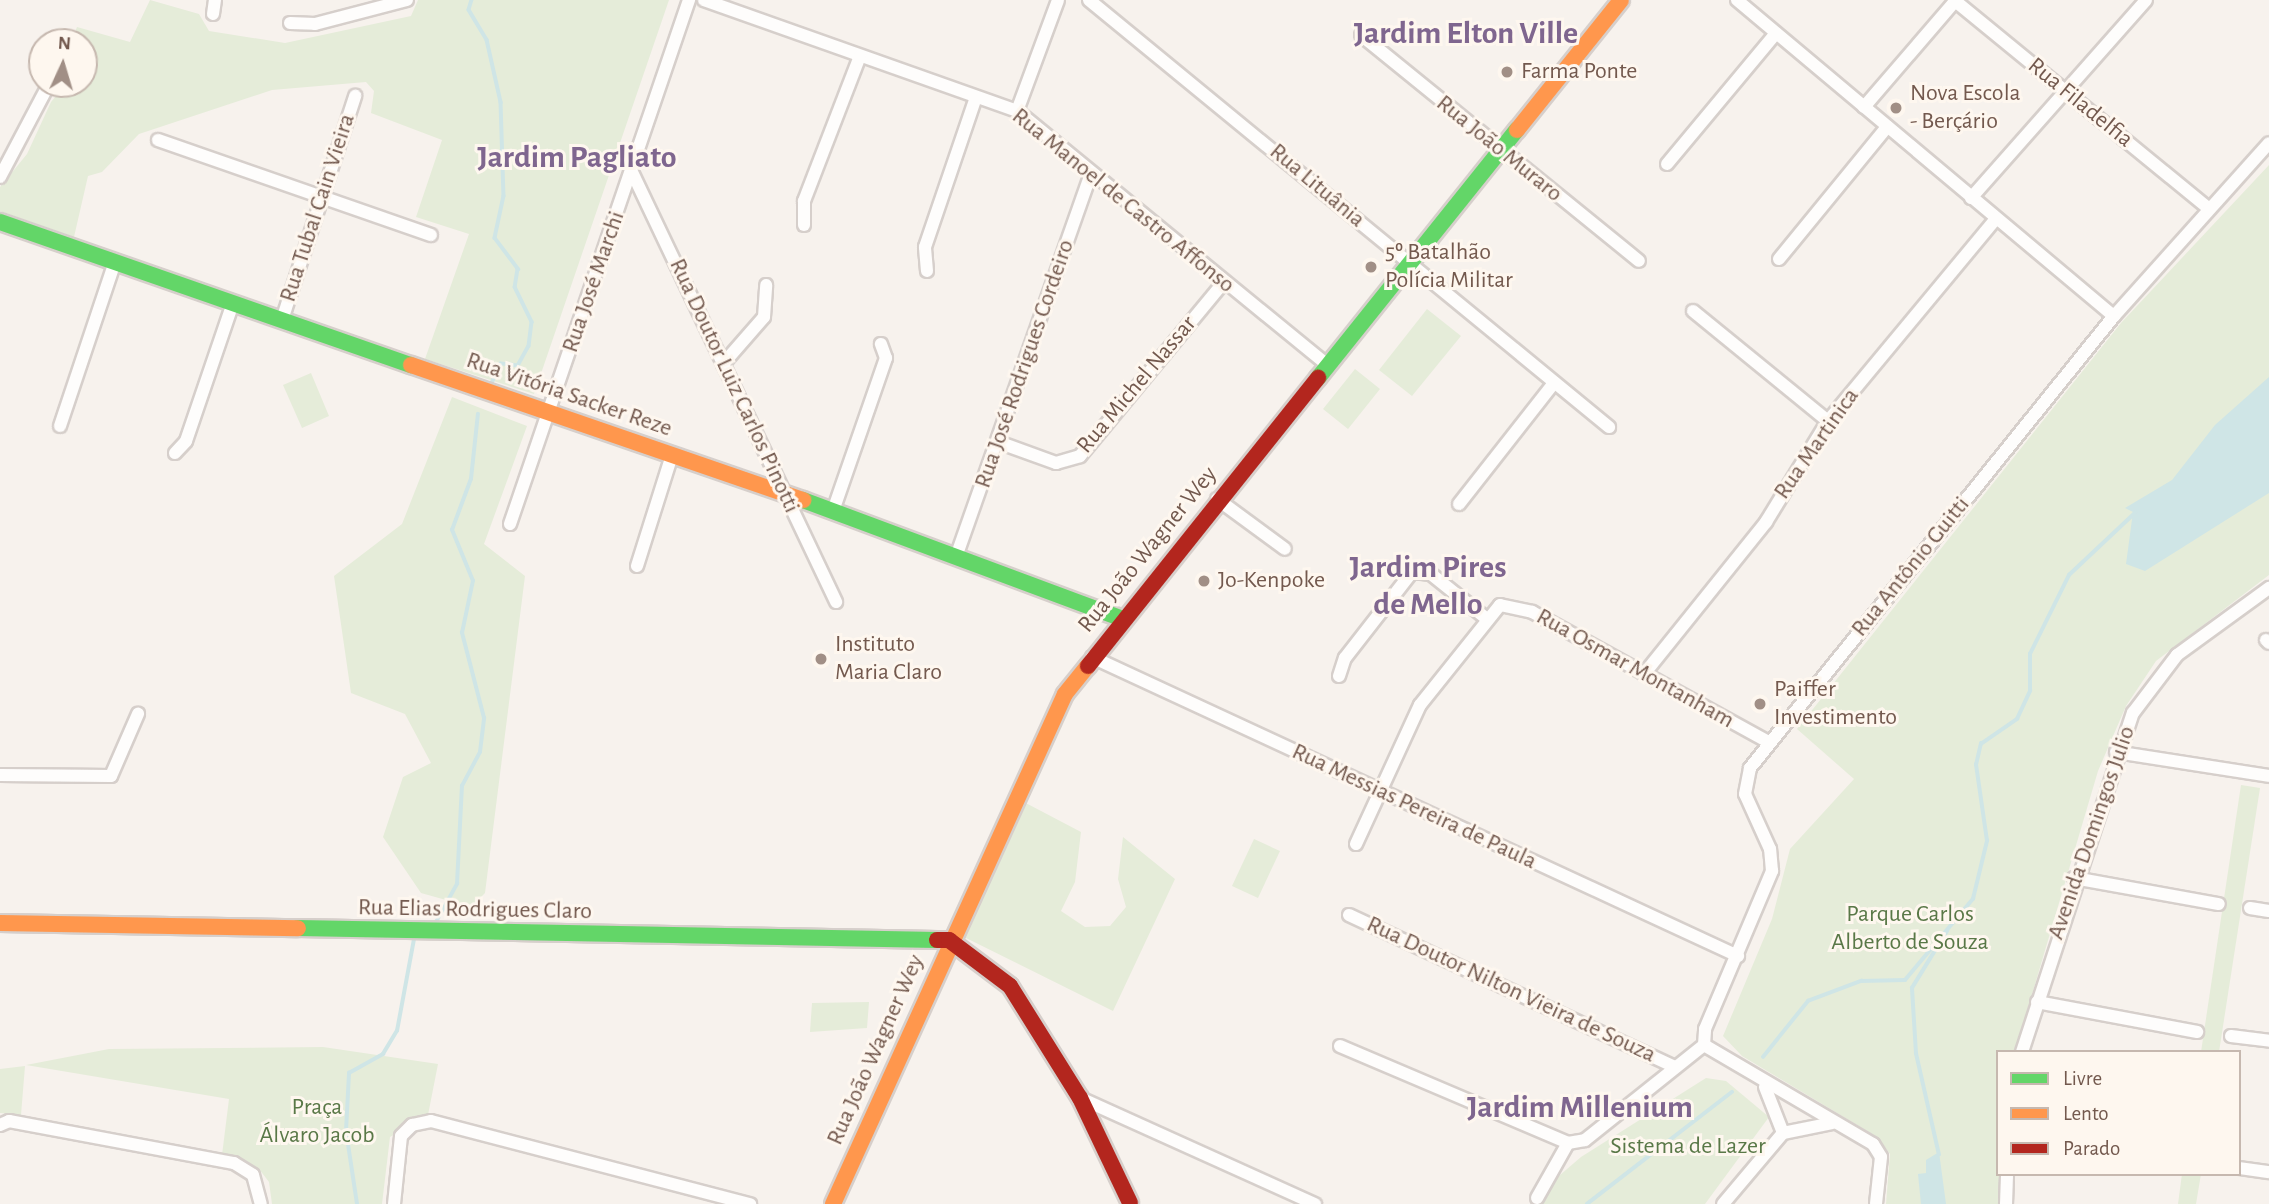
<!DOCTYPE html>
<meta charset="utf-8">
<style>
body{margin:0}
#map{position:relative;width:2269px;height:1204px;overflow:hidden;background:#f7f2ed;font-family:"Alegreya Sans",sans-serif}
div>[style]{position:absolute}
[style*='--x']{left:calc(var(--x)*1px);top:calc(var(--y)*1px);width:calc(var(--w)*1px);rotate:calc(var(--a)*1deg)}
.green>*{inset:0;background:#e5ecd9}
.water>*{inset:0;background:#cfe5e6}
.stream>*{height:3.5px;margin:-1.75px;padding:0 1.75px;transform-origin:1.75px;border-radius:1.75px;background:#cfe5e6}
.roads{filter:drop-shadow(2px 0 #d6cfcb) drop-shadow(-2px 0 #d6cfcb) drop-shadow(0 2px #d6cfcb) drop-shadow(0 -2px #d6cfcb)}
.street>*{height:12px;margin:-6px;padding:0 6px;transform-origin:6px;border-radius:6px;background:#fefdfc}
.fast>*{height:16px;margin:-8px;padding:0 8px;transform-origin:8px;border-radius:8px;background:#63d668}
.slow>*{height:16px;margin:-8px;padding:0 8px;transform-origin:8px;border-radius:8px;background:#ff974d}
.jam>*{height:16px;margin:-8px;padding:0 8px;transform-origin:8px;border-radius:8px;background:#b3261e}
.dots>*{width:19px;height:19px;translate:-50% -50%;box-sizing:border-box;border:4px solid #fef7ef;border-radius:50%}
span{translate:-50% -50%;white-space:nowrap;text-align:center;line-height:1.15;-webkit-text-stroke:6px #fef7ef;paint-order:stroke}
.poi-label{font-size:24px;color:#73594e}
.left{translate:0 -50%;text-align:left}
.street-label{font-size:24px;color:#73594e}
.park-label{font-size:24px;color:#597847}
.district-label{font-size:32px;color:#7f668f;font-weight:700}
.legend{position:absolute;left:1996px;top:1050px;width:245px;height:126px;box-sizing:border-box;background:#fef7ef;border:2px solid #c6b8af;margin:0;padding:9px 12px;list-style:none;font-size:21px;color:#73594e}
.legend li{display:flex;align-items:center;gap:14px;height:35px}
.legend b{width:35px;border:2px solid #c6b8af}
.north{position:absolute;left:28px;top:28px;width:70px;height:70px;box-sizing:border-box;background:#fef7ef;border:2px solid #c6b8af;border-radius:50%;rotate:4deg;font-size:19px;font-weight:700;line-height:28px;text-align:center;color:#73594e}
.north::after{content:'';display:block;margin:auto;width:24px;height:32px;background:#a18f86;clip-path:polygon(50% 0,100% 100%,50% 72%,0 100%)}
</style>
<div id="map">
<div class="green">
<div style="clip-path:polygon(150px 0,199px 14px,209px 31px,285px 43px,411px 16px,418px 0,669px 0,534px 394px,425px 359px,469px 234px,416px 217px,442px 140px,371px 113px,374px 91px,366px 82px,272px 90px,139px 134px,102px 172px,88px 176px,74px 237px,0 211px,0 187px,27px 154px,51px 102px,66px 84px,84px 84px,84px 42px,71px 42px,77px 27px,130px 42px)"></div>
<div style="clip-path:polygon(2269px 165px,2269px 575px,2156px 661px,2126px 706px,2098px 771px,2015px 1052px,1998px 1052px,2000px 1204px,1886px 1204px,1890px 1154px,1877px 1137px,1742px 1056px,1723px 1036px,1772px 919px,1790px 849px,1854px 779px,1797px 729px,2121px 323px)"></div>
<div style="clip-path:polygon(1427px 309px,1461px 336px,1412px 396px,1379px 370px)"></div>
<div style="clip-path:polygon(1355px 369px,1380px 389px,1348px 429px,1323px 409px)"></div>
<div style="clip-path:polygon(311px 373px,329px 416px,302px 428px,283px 385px)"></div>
<div style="clip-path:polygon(452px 397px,527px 426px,484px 544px,525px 576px,485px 893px,471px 907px,421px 893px,383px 837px,403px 777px,431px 763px,405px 714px,351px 693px,334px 576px,402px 524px)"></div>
<div style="clip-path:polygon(2241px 785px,2260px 788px,2219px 1052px,2201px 1052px)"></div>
<div style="clip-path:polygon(1022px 801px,1081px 832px,1075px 882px,1061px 911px,1085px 927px,1110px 926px,1126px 907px,1118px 879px,1123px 837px,1175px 879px,1113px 1011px,960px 935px)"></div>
<div style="clip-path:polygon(1254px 839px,1280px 851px,1258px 898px,1232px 886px)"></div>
<div style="clip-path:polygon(869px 1002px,867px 1028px,810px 1032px,812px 1003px)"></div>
<div style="clip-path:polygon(323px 1047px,438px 1064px,428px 1115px,390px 1137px,382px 1204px,272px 1204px,269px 1182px,259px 1169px,222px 1155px,229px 1099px,26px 1065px,109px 1049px)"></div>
<div style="clip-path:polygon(25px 1066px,21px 1115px,0 1113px,0 1069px)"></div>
<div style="clip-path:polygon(1706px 1078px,1726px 1081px,1769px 1117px,1705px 1204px,1542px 1204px,1553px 1181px,1581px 1157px)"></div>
<div style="clip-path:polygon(2182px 1174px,2201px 1174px,2196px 1204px,2178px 1204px)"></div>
</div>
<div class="water">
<div style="clip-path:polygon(2269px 377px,2269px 493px,2145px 571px,2126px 564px,2133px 512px,2125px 508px,2172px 480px,2215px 425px)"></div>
<div style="clip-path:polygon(1939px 1152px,1946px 1204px,1921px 1204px,1918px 1174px,1926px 1173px,1926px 1160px)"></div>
</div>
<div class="stream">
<div style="--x:472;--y:0;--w:10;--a:107"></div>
<div style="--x:469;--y:10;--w:35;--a:59"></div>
<div style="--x:487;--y:40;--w:64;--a:77.3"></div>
<div style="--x:501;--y:102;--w:94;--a:88.2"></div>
<div style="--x:504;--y:196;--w:43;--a:102.1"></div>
<div style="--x:495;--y:238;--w:39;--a:53"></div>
<div style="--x:518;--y:269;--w:18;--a:99"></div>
<div style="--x:515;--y:287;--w:39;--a:64"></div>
<div style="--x:532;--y:322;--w:24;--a:97"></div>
<div style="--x:529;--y:346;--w:23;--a:119"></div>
<div style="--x:518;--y:366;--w:17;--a:-173"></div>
<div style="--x:501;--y:364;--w:21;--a:115"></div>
<div style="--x:435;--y:924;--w:46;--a:-61.2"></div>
<div style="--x:457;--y:884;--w:98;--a:-87.1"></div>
<div style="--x:462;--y:786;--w:38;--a:-62"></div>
<div style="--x:480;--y:752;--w:34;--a:-83"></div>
<div style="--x:484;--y:718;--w:88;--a:-104.5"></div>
<div style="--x:462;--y:633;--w:53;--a:-78.1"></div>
<div style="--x:473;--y:581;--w:55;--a:-112.4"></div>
<div style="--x:452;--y:530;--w:54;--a:-69.6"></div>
<div style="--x:471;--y:479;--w:65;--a:-83.9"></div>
<div style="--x:1763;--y:1057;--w:72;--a:-51.2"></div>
<div style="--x:1808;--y:1001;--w:57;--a:-20.7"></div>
<div style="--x:1861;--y:981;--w:44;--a:-1.3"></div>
<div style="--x:1905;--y:980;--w:106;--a:-50"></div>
<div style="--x:1973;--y:899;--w:60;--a:-76.4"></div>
<div style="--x:1987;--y:841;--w:77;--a:-98.2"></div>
<div style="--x:1976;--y:765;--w:22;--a:-77"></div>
<div style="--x:1981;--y:744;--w:44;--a:-34.8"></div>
<div style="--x:2017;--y:719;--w:31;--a:-65"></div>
<div style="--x:2030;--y:691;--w:37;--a:-90"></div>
<div style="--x:2030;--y:654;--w:88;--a:-63.7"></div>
<div style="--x:2069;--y:575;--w:91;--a:-43.2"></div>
<div style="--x:1939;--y:1155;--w:104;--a:-102.8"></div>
<div style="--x:1916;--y:1054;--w:66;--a:-93.5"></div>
<div style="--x:1912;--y:988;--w:67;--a:-58.4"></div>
<div style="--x:357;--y:1204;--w:74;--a:-98.6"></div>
<div style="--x:346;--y:1131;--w:58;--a:-87"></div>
<div style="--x:349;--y:1073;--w:39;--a:-29"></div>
<div style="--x:383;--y:1054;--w:27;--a:-59"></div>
<div style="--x:397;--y:1031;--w:94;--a:-79.5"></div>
<div style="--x:1587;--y:1204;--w:183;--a:-37.7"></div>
</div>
<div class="roads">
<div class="street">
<div style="--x:704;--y:0;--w:332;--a:19.5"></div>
<div style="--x:1017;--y:111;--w:399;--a:39.3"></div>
<div style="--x:1089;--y:0;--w:673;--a:39.39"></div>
<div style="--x:1737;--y:0;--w:492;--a:40"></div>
<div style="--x:1954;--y:0;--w:325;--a:39.3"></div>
<div style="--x:213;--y:14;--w:14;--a:-82"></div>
<div style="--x:290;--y:23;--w:25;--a:2"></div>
<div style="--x:315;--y:24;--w:95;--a:-14.6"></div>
<div style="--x:1361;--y:35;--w:358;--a:39.1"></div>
<div style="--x:1864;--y:107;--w:141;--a:-49.3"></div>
<div style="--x:1017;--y:111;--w:118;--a:-69.7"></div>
<div style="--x:158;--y:140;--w:289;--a:19.2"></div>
<div style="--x:1667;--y:164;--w:170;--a:-50.2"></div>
<div style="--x:632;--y:172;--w:476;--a:64.6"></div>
<div style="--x:0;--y:177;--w:105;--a:-62.2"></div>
<div style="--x:1971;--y:198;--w:264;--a:-48.5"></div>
<div style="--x:804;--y:225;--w:24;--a:-90"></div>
<div style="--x:804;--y:201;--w:155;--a:-68.9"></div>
<div style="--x:1779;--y:259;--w:171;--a:-50.7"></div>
<div style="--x:927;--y:271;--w:24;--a:-95"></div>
<div style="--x:925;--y:247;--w:158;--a:-71.2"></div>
<div style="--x:1693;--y:311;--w:174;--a:39.2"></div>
<div style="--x:282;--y:320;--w:236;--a:-71.9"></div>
<div style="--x:723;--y:364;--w:62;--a:-48.9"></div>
<div style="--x:764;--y:317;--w:32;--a:-86"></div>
<div style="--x:60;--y:426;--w:173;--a:-71.5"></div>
<div style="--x:998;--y:442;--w:62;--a:19.9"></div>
<div style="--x:1056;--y:463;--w:25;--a:-16"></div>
<div style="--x:1080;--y:456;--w:226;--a:-50.4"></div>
<div style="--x:175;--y:453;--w:16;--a:-47"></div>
<div style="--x:186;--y:441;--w:146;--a:-71.2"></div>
<div style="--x:1217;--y:499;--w:84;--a:36.3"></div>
<div style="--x:1459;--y:504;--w:154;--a:-51.9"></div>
<div style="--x:833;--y:511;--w:162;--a:-70.9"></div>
<div style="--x:886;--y:358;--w:15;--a:-110"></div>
<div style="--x:510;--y:524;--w:554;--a:-71.14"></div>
<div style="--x:957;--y:554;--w:403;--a:-70.6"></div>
<div style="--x:637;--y:566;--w:116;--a:-72.5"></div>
<div style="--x:2266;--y:640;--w:4;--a:45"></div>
<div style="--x:1092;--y:657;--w:712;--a:24.84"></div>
<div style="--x:1644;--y:674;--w:195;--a:-51.2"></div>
<div style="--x:1766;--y:522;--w:119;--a:-58.5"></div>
<div style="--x:1828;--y:421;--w:263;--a:-50.3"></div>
<div style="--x:1339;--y:676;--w:19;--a:-72"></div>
<div style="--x:1345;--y:658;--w:109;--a:-52.1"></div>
<div style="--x:1412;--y:572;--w:19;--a:6"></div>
<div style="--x:1431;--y:574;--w:72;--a:38.8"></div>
<div style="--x:2116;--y:752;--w:155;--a:8.9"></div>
<div style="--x:0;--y:775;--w:111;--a:0.5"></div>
<div style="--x:111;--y:776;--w:68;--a:-66.5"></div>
<div style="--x:1356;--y:844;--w:153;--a:-65.3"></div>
<div style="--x:1420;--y:705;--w:128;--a:-51.3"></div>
<div style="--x:1500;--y:605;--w:33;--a:12"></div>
<div style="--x:1532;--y:612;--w:268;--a:28.8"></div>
<div style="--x:2074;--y:878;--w:147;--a:10.2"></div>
<div style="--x:2250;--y:908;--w:19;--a:9"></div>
<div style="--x:1349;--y:915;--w:357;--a:25"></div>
<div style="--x:2037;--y:1002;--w:163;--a:10.6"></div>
<div style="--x:2231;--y:1036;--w:38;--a:7"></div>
<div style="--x:1704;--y:1045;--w:16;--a:-86"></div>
<div style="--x:1705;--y:1029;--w:172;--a:-67"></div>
<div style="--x:1772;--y:871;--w:22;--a:-95"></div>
<div style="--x:1770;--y:849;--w:60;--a:-114.4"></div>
<div style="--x:1745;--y:794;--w:26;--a:-79"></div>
<div style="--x:1750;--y:768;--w:580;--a:-51.16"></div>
<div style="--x:2114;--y:316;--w:232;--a:-48.1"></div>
<div style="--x:1704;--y:1045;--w:196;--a:30.4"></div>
<div style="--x:1873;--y:1144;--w:15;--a:58"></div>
<div style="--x:1881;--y:1157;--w:47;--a:96.1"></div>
<div style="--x:1340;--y:1046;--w:248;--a:23"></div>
<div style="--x:2022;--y:1052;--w:357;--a:-71.9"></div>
<div style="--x:2133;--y:713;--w:73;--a:-52.8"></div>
<div style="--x:2177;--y:655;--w:114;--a:-36.1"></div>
<div style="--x:1765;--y:1087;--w:49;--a:68.6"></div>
<div style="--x:1080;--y:1098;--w:258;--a:24.3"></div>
<div style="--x:0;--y:1125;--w:10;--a:-24"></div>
<div style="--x:9;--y:1121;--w:229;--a:10.6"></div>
<div style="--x:234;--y:1163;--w:22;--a:32"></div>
<div style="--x:253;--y:1175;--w:30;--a:75"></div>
<div style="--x:2239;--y:1168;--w:30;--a:8"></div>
<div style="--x:1537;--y:1198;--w:63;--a:-60.6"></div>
<div style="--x:1568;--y:1143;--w:17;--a:-10"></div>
<div style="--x:1585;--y:1140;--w:152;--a:-38.6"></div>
<div style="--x:394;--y:1204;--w:68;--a:-84.1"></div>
<div style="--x:401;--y:1136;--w:16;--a:-45"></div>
<div style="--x:412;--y:1125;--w:19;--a:-12"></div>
<div style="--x:431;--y:1121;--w:330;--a:14.6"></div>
<div style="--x:1723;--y:1204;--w:93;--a:-49.8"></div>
<div style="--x:1783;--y:1133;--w:50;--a:-11.5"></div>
<div style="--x:2006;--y:1204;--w:30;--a:-88"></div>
</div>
<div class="fast">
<div style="--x:0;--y:222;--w:435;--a:19.2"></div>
<div style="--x:1318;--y:378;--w:318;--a:-51.3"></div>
<div style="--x:803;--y:500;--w:339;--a:20.4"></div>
<div style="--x:298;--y:928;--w:639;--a:1.08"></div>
</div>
<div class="slow">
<div style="--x:1517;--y:130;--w:166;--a:-51.3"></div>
<div style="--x:411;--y:365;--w:415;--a:19"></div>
<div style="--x:0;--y:923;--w:298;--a:1"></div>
<div style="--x:833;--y:1204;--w:560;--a:-65.54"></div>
<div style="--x:1065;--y:694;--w:36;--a:-51"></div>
</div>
<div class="jam">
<div style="--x:1088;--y:666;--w:369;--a:-51.4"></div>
<div style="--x:937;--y:940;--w:12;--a:0"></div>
<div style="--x:949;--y:940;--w:76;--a:37"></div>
<div style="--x:1010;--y:986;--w:132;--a:58"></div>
<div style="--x:1080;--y:1098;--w:116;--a:64.5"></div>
</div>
</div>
<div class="dots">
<div style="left:1507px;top:72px;background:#a18f86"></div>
<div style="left:1896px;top:108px;background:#a18f86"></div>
<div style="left:1371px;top:267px;background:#a18f86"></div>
<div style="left:1204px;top:581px;background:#a18f86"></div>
<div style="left:821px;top:659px;background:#a18f86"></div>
<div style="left:1760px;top:704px;background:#a18f86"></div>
</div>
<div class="poi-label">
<span class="left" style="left:1521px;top:72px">Farma Ponte</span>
<span class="left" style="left:1910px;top:108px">Nova Escola<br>- Berçário</span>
<span class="left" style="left:1385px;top:267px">5º Batalhão<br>Polícia Militar</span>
<span class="left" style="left:1218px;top:581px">Jo-Kenpoke</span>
<span class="left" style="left:835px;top:659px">Instituto<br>Maria Claro</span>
<span class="left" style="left:1774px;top:704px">Paiffer<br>Investimento</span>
</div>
<div class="street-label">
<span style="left:2080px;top:103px;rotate:39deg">Rua Filadelfia</span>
<span style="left:1499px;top:149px;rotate:39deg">Rua João Muraro</span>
<span style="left:1317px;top:186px;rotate:40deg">Rua Lituânia</span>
<span style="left:1123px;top:201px;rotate:39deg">Rua Manoel de Castro Affonso</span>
<span style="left:318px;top:208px;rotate:-72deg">Rua Tubal Cain Vieira</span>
<span style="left:594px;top:282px;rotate:-71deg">Rua José Marchi</span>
<span style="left:1025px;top:364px;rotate:-71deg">Rua José Rodrigues Cordeiro</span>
<span style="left:1137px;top:385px;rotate:-50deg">Rua Michel Nassar</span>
<span style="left:734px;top:386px;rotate:65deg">Rua Doutor Luiz Carlos Pinotti</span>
<span style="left:569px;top:395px;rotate:19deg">Rua Vitória Sacker Reze</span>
<span style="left:1817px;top:444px;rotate:-55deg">Rua Martinica</span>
<span style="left:1148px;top:550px;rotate:-51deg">Rua João Wagner Wey</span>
<span style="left:1911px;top:567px;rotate:-51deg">Rua Antônio Guitti</span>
<span style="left:1635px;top:669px;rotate:29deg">Rua Osmar Montanham</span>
<span style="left:1414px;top:807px;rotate:25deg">Rua Messias Pereira de Paula</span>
<span style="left:2092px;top:833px;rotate:-71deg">Avenida Domingos Julio</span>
<span style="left:475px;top:910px;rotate:1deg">Rua Elias Rodrigues Claro</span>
<span style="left:1511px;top:990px;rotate:25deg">Rua Doutor Nilton Vieira de Souza</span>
<span style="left:876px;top:1050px;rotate:-66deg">Rua João Wagner Wey</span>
</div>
<div class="park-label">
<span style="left:1910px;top:929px">Parque Carlos<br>Alberto de Souza</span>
<span style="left:317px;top:1122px">Praça<br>Álvaro Jacob</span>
<span style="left:1688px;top:1147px">Sistema de Lazer</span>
</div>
<div class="district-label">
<span style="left:1466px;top:33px">Jardim Elton Ville</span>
<span style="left:577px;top:157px">Jardim Pagliato</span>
<span style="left:1428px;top:586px">Jardim Pires<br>de Mello</span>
<span style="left:1580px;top:1107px">Jardim Millenium</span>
</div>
<ul class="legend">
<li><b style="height:9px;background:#63d668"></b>Livre</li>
<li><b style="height:9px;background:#ff974d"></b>Lento</li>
<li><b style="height:9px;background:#b3261e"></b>Parado</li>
</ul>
<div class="north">N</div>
</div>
